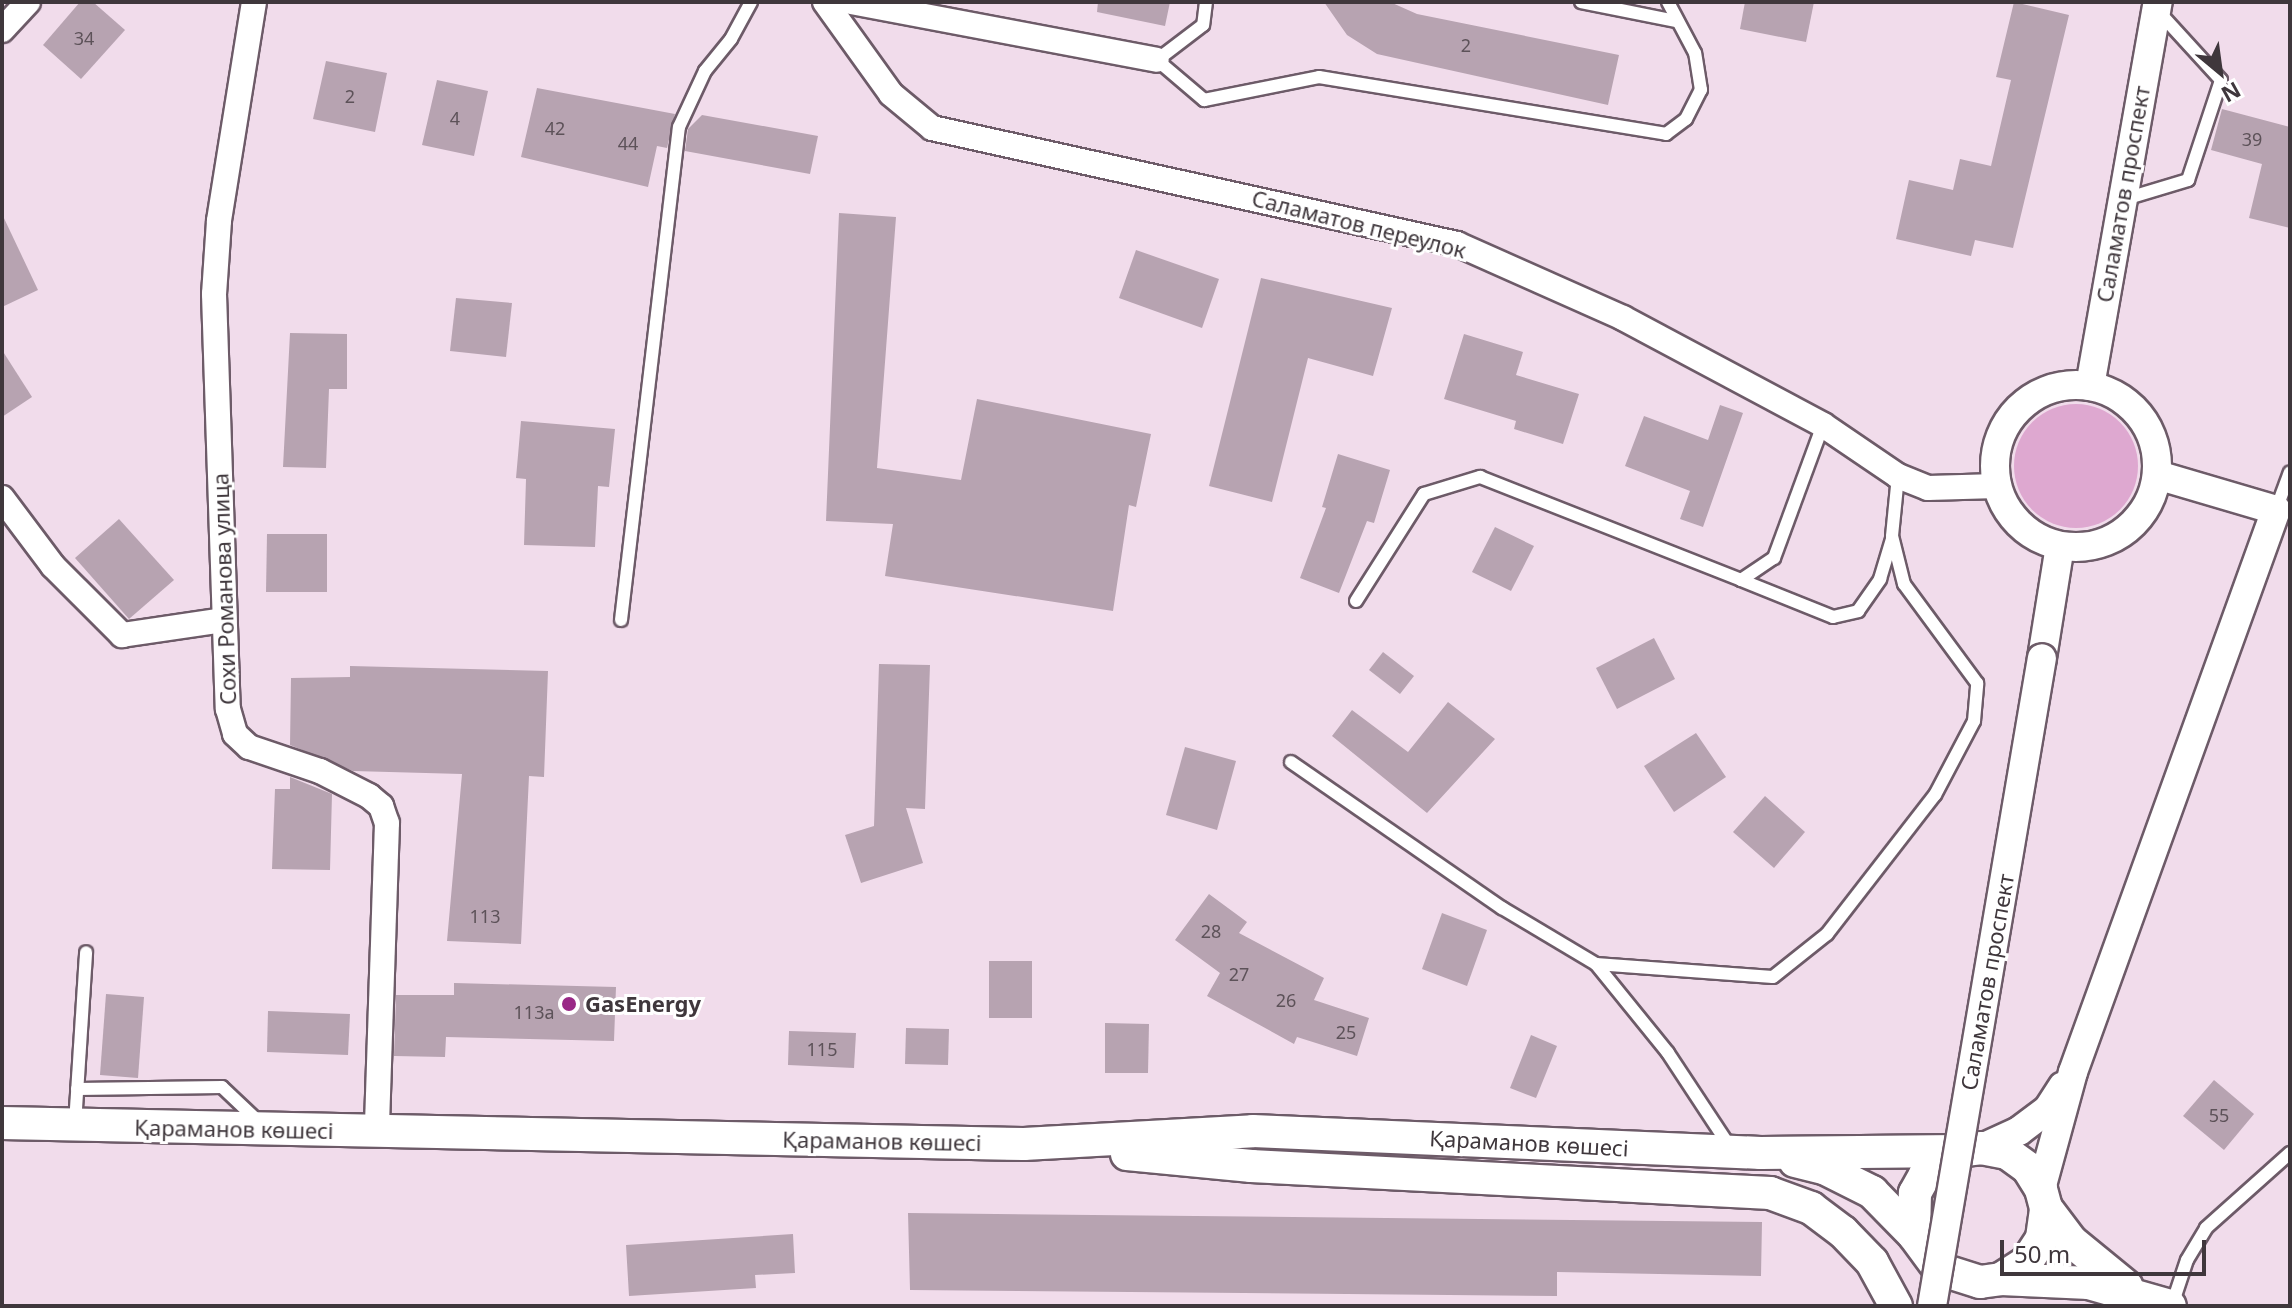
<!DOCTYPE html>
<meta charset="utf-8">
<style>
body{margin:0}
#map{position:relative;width:2292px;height:1308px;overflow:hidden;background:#f1dceb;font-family:"Noto Sans",sans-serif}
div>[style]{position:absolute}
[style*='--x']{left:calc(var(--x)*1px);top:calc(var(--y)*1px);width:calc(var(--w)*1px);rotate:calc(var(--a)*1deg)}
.green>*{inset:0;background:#dea8d0}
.round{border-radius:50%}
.building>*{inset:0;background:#b7a3b1}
.roads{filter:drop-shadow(2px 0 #6d5b68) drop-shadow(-2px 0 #6d5b68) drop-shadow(0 2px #6d5b68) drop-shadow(0 -2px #6d5b68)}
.service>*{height:12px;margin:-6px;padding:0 6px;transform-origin:6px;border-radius:6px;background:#fff}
.minor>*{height:24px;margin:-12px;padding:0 12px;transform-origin:12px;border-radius:12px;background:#fff}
.tertiary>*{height:28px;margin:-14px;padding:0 14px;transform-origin:14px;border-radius:14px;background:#fff}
.tertiary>.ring{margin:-14px;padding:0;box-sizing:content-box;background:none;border:28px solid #fff;border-radius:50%}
.secondary>*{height:32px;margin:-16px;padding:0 16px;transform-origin:16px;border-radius:16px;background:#fff}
.bridges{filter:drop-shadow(2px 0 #6d5b68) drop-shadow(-2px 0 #6d5b68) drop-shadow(0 2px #6d5b68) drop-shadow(0 -2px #6d5b68)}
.tertiary-bridge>*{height:28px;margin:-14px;padding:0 14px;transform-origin:14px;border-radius:14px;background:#fff}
.dots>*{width:22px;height:22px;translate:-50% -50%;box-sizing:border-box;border:4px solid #fff;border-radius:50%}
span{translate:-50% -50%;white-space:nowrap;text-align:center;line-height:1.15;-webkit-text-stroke:6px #fff;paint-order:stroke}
.number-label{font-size:18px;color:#5d5259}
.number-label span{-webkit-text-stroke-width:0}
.street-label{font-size:22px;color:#3f373c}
.poi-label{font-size:22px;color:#3f373c;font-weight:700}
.left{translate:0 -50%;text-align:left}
.frame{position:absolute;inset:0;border:4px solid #3f373c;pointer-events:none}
.north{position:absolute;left:2180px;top:32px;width:80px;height:80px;-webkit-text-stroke:6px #fff;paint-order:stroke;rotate:151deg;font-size:22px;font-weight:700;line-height:32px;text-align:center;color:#3f373c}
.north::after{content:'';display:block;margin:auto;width:28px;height:36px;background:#3f373c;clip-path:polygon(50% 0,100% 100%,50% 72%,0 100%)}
.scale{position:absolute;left:2000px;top:1240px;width:206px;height:36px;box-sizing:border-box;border:4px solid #3f373c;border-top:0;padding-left:10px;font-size:24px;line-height:28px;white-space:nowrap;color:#3f373c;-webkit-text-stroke:6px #fff;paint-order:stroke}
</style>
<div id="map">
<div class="green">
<div class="round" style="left:2014px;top:404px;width:124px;height:124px"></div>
</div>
<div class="building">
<div style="clip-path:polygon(80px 2px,93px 2px,125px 30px,81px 79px,43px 45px)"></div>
<div style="clip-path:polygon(1098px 2px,1170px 2px,1165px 26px,1097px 12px)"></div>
<div style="clip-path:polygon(1324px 2px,1390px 2px,1417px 14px,1619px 55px,1608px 105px,1377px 54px,1347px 35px)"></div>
<div style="clip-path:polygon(1745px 2px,1814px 2px,1806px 42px,1740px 29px)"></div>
<div style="clip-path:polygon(2014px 2px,2069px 15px,2013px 248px,1975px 240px,1971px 256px,1896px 239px,1909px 180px,1953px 190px,1960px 159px,1991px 166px,2011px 80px,1996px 77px)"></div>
<div style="clip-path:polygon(326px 61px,387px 73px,375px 132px,313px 119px)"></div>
<div style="clip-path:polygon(437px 80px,488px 91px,474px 156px,422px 145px)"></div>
<div style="clip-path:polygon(537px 88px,675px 114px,667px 148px,657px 146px,648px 187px,521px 157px)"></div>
<div style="clip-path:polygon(2222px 109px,2290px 127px,2290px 228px,2249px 218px,2262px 164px,2211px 150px)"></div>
<div style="clip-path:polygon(702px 115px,818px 136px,810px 174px,685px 151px,688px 129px)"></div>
<div style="clip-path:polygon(839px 213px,896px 217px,877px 468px,961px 480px,977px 399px,1151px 434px,1136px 507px,1129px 505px,1113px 611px,885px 576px,893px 524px,826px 521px)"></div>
<div style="clip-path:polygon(2px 214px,38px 290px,2px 307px)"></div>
<div style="clip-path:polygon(1136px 250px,1219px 279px,1202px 328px,1119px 298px)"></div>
<div style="clip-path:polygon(1261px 278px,1392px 308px,1373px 376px,1308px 358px,1272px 502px,1209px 486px)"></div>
<div style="clip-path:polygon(456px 298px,512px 303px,506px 357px,450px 351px)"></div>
<div style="clip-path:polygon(290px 333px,347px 334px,347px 389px,329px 389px,326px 468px,283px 467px)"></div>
<div style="clip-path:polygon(1464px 334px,1523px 352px,1516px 375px,1579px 394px,1563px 444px,1514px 429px,1516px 421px,1444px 399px)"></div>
<div style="clip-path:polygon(2px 350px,32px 397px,2px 417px)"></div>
<div style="clip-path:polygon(1720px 405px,1743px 413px,1703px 527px,1680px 519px,1690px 491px,1625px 466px,1644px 416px,1708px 440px)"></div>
<div style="clip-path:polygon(521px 421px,615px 429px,609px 487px,598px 486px,595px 547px,524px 545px,526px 479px,516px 478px)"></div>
<div style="clip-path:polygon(1338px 454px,1390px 470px,1374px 523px,1367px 521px,1339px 593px,1300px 578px,1326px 508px,1322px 507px)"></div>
<div style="clip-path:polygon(119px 519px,174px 580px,129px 619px,75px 558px)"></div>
<div style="clip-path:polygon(1495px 527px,1534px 546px,1511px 591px,1472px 572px)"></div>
<div style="clip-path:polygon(267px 534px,327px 534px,327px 592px,266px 592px)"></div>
<div style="clip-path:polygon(1654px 638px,1675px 679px,1617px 709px,1596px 668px)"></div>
<div style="clip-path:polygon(1383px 652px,1414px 676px,1400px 694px,1369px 670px)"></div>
<div style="clip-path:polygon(879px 664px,930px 665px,925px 809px,906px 808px,923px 863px,861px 883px,845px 835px,874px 826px)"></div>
<div style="clip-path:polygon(350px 666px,548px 671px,544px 777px,529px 776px,521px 944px,447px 941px,462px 774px,353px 771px,290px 745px,291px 678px,350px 677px)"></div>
<div style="clip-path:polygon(1448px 702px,1495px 739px,1427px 813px,1332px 736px,1352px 710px,1408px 752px)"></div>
<div style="clip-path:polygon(1696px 733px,1726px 777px,1674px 812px,1644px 766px)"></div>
<div style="clip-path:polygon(1185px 747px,1236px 761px,1217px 830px,1166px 815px)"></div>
<div style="clip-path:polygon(290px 777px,332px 794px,330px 870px,272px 869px,275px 789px,290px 789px)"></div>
<div style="clip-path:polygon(1765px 796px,1805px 832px,1774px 868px,1733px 832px)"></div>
<div style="clip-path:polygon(1209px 894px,1247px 922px,1239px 933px,1324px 978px,1314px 1000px,1369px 1018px,1357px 1056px,1297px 1037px,1294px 1044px,1207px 996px,1220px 973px,1175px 940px)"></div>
<div style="clip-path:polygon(1442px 913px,1487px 930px,1467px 986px,1422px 969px)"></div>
<div style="clip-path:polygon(989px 961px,1032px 961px,1032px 1018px,989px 1018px)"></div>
<div style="clip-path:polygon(454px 983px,616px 987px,614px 1041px,446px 1037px,445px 1057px,394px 1056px,396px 995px,454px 995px)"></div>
<div style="clip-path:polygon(106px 994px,144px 997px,138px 1078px,100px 1075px)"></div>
<div style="clip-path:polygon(268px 1011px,350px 1014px,348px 1055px,267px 1052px)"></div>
<div style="clip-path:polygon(1105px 1023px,1149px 1024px,1148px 1073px,1105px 1073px)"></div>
<div style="clip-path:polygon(906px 1028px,949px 1029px,948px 1065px,905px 1064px)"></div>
<div style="clip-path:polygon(789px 1031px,856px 1033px,854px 1068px,788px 1065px)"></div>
<div style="clip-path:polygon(1531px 1035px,1557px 1046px,1536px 1098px,1510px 1088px)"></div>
<div style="clip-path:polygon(2214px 1080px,2254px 1114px,2224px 1150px,2183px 1116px)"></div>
<div style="clip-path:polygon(908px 1213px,1762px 1222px,1761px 1276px,1557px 1272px,1557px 1296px,910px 1290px)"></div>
<div style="clip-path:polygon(793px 1234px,795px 1273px,755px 1275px,756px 1288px,629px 1296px,626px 1245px)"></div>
</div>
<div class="roads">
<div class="service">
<div style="--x:1206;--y:2;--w:23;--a:97"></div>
<div style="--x:1203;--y:25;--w:58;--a:142.7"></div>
<div style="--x:1157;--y:60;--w:62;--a:40.4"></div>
<div style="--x:1204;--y:100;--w:117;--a:-11.3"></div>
<div style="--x:1319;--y:77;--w:352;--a:9.3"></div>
<div style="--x:1666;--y:134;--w:25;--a:-37"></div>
<div style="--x:1686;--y:119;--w:33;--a:-63"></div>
<div style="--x:1701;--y:90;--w:37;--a:-99"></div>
<div style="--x:1695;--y:53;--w:58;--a:-117.9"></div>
<div style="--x:1581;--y:2;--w:96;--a:11.4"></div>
<div style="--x:2125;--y:199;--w:66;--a:-16.8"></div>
<div style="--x:2188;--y:180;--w:105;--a:-71.7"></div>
<div style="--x:2221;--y:80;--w:95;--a:-132.4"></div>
<div style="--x:2276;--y:510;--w:40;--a:-69.8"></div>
<div style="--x:1741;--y:580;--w:99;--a:21.9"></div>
<div style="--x:1833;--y:617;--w:26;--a:-13"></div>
<div style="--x:1858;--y:611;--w:39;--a:-55"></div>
<div style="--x:1880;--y:579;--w:42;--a:-73.3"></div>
<div style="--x:1356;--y:601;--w:127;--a:-57.6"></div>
<div style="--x:1424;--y:494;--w:59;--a:-16.9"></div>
<div style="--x:1480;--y:477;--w:281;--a:21.5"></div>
<div style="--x:1741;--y:580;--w:40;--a:-34"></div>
<div style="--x:1774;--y:558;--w:142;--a:-69.8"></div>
<div style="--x:621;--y:620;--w:496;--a:-83.3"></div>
<div style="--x:679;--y:127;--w:62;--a:-65.1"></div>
<div style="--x:705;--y:71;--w:41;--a:-50.9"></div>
<div style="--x:731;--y:39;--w:42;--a:-61.6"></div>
<div style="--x:1291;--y:762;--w:257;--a:34.7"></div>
<div style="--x:1502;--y:908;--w:109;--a:30.8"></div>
<div style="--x:1596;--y:964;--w:114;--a:51"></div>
<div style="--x:1668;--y:1053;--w:113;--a:56.6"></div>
<div style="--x:1596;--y:964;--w:177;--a:4.2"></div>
<div style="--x:1773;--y:977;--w:69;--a:-38.5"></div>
<div style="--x:1827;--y:934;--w:176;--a:-52.2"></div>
<div style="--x:1935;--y:795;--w:84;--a:-62.2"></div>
<div style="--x:1974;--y:721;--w:38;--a:-85"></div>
<div style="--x:1977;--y:683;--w:123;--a:-126.4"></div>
<div style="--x:1904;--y:584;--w:49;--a:-104"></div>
<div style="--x:1892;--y:536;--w:60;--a:-84.3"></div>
<div style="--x:77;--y:1089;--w:145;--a:-0.8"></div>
<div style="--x:222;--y:1087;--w:50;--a:43.4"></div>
<div style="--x:75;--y:1124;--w:172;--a:-86.3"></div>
<div style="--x:2172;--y:1305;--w:47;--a:-71.6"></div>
<div style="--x:2187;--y:1260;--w:37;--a:-59"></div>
<div style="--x:2206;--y:1228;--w:113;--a:-41.8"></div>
</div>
<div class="minor">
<div style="--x:254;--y:2;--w:222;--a:99.1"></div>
<div style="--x:219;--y:221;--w:73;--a:93.9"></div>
<div style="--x:214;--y:294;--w:415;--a:88.1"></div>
<div style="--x:228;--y:709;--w:26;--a:74"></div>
<div style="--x:235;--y:734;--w:19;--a:43"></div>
<div style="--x:249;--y:747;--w:75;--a:18.7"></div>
<div style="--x:320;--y:771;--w:55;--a:27"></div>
<div style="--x:369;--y:796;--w:16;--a:40"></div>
<div style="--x:381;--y:806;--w:18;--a:71"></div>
<div style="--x:387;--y:823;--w:307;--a:91.9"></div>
<div style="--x:825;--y:2;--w:113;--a:54.3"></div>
<div style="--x:891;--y:94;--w:53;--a:39.7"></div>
<div style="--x:932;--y:128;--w:538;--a:12.46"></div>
<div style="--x:1457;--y:244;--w:182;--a:24"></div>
<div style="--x:1623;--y:318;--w:227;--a:28.1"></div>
<div style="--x:1823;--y:425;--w:91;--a:34.2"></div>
<div style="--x:1898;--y:476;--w:32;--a:22"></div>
<div style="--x:1928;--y:488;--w:69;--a:-1.7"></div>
<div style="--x:851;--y:2;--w:311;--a:10.7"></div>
<div style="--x:2;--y:30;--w:38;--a:-47"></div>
<div style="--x:2;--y:498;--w:85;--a:53.1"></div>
<div style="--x:53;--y:566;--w:98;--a:45"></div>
<div style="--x:122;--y:635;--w:102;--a:-8.4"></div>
</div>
<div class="tertiary">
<div class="ring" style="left:1995px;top:385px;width:134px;height:134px"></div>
<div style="--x:2090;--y:386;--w:390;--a:-80"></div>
<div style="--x:2042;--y:658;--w:113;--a:-80.9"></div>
<div style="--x:1982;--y:1148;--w:41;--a:-24.7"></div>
<div style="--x:2019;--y:1131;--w:36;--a:-37"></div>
<div style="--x:2048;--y:1109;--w:27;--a:-57"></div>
<div style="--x:2041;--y:1189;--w:121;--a:-74.7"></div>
<div style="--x:2073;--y:1072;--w:598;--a:-70.14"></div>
<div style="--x:2276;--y:510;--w:124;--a:-163.6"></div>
</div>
<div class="secondary">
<div style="--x:2;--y:1123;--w:1022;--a:1.18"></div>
<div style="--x:1024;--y:1144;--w:229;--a:-3.2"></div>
<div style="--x:1253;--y:1131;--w:508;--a:2.48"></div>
<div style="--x:1761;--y:1153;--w:197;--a:-0.6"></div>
<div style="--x:1127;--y:1154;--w:125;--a:5.5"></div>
<div style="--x:1251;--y:1166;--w:520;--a:2.98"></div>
<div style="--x:1770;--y:1193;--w:44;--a:20.1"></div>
<div style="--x:1811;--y:1208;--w:40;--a:37"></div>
<div style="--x:1843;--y:1232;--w:42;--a:46"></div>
<div style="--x:1872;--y:1262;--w:50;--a:61.4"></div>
<div style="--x:1795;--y:1161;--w:30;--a:14"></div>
<div style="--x:1824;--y:1168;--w:54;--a:26.6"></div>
<div style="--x:1872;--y:1192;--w:60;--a:45.7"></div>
<div style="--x:1914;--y:1235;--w:42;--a:53.7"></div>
<div style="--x:1939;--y:1269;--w:43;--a:17.6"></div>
<div style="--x:1980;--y:1282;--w:21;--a:-8"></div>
<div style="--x:2001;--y:1279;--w:30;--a:-33"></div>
<div style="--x:2026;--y:1263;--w:30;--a:-57"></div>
<div style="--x:2042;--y:1238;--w:30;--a:-82"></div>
<div style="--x:2046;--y:1208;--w:20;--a:-105"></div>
<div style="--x:2041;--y:1189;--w:25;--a:-122"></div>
<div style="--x:2028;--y:1168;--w:26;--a:-144"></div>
<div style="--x:2007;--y:1153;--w:25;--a:-169"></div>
<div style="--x:1982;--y:1148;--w:24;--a:173"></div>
<div style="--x:1958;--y:1151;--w:41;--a:144"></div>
<div style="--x:1925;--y:1175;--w:21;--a:119"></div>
<div style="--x:1915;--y:1193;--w:42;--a:91.4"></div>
<div style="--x:2046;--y:1208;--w:41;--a:52.9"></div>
<div style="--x:2071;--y:1241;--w:72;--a:39.4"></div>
<div style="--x:2001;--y:1279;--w:88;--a:2.6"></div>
<div style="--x:2089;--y:1283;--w:84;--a:15.9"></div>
</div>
</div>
<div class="bridges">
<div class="tertiary-bridge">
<div style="--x:1932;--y:1306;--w:657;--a:-80.37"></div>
</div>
</div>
<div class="dots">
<div style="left:569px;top:1004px;background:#992886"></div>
</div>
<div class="number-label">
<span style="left:84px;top:38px">34</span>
<span style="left:1466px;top:45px">2</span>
<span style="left:350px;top:96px">2</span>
<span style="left:455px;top:118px">4</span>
<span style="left:555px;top:128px">42</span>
<span style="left:2252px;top:139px">39</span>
<span style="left:628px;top:143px">44</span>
<span style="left:485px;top:916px">113</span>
<span style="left:1211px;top:931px">28</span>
<span style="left:1239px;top:974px">27</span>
<span style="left:1286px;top:1000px">26</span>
<span style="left:534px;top:1012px">113а</span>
<span style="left:1346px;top:1032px">25</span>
<span style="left:822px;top:1049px">115</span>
<span style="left:2219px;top:1115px">55</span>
</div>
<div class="street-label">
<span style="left:2123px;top:194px;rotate:-80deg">Саламатов проспект</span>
<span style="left:1359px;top:224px;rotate:14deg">Саламатов переулок</span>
<span style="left:224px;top:589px;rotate:-92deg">Сохи Романова улица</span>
<span style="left:1987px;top:982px;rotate:-80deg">Саламатов проспект</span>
<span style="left:234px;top:1129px;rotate:1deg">Қараманов көшесі</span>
<span style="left:882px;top:1141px;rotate:1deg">Қараманов көшесі</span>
<span style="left:1529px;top:1143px;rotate:3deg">Қараманов көшесі</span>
</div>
<div class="poi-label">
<span class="left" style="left:585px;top:1004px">GasEnergy</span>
</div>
<div class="frame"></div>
<div class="north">N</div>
<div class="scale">50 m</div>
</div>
